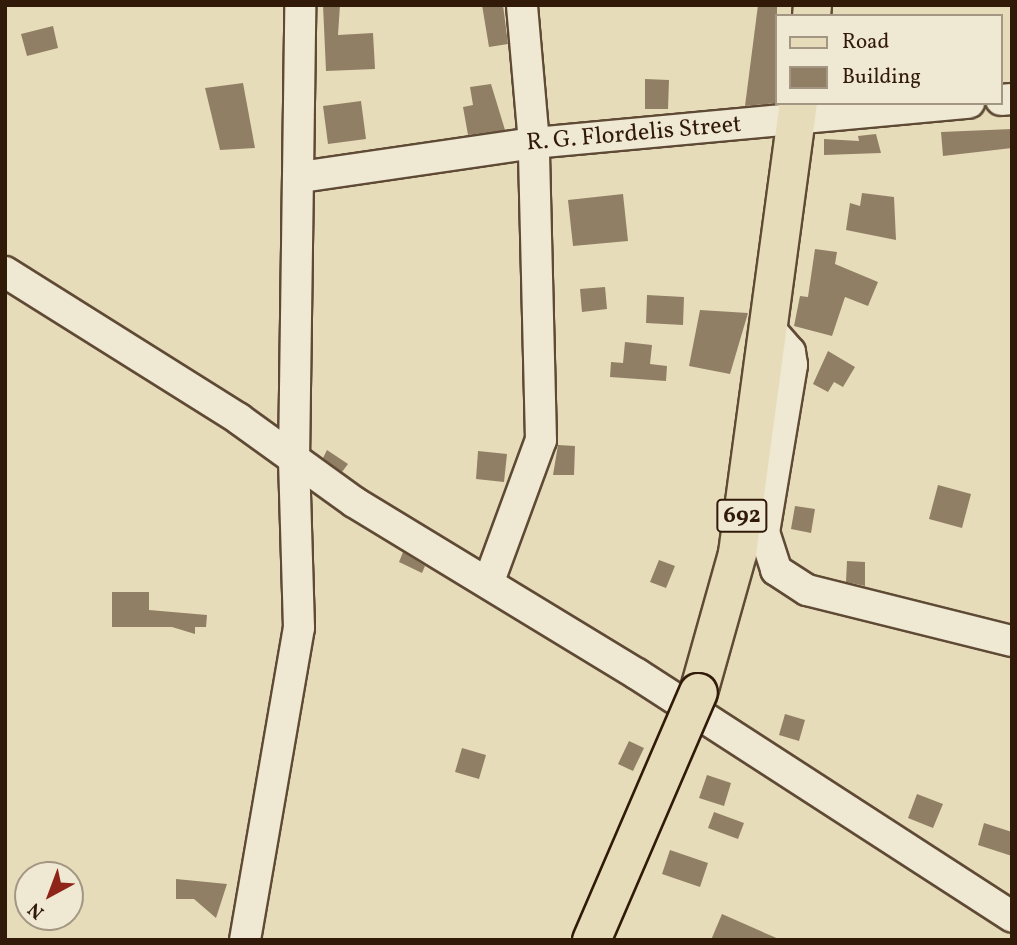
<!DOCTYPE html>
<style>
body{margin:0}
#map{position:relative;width:1017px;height:945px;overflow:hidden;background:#e7dcba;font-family:Vollkorn,serif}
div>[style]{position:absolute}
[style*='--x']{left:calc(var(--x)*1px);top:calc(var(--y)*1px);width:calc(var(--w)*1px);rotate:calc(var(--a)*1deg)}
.building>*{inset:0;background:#907f65}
.roads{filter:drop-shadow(2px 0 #5f4a35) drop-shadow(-2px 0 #5f4a35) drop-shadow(0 2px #5f4a35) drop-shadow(0 -2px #5f4a35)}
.minor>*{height:30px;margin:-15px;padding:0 15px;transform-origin:15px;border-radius:15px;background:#efe8d2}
.major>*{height:37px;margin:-18.5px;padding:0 18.5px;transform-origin:18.5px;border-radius:18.5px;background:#e7dcba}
.bridges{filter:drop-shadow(2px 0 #321a09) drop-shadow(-2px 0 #321a09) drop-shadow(0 2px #321a09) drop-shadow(0 -2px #321a09)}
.major-bridge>*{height:37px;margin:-18.5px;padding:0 18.5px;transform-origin:18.5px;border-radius:18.5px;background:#e7dcba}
span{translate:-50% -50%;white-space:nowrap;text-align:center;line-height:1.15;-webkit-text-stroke:5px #efe8d2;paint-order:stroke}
.shield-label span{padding:2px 5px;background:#efe8d2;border:2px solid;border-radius:5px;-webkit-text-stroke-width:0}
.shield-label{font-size:23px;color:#321a09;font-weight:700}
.street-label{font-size:24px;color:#321a09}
.frame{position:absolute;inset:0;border:7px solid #321a09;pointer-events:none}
.legend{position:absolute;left:775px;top:14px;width:228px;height:91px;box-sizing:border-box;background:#efe8d2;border:2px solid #a39682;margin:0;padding:9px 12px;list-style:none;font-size:21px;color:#321a09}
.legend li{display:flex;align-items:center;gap:14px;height:35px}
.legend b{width:35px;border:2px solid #a39682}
.north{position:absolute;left:14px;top:861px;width:70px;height:70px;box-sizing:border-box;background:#efe8d2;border:2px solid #a39682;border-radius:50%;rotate:221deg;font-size:19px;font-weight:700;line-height:28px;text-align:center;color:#321a09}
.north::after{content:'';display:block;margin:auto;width:24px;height:32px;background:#8f2418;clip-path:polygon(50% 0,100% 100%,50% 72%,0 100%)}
</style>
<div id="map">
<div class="building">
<div style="clip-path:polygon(323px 5px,340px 5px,338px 35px,373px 33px,375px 69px,326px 71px)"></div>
<div style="clip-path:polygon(482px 5px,503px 5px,508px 44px,489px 47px)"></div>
<div style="clip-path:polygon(758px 5px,777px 5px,777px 103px,745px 106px)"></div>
<div style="clip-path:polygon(53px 26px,58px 48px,27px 56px,21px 34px)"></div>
<div style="clip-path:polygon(645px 79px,669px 80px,668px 109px,645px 109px)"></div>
<div style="clip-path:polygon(243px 83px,255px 148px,220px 150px,205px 88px)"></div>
<div style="clip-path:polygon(491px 84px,505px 130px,468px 135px,463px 107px,473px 105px,470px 87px)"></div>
<div style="clip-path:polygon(361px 101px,366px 139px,328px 144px,323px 106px)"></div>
<div style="clip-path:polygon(1012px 129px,1012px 148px,943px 156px,941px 132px)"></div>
<div style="clip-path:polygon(876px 134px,881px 153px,824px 155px,824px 139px,859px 141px,858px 136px)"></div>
<div style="clip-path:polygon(862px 193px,894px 197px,896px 240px,846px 230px,850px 203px,860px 206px)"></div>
<div style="clip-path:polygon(623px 194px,628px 241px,573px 246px,568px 200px)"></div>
<div style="clip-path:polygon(815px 249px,837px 252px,835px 264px,878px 282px,868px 306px,845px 297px,832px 336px,794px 326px,800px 296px,808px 297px)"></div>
<div style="clip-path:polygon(605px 287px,607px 309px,582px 312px,580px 289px)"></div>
<div style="clip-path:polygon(647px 295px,684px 297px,683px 325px,646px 323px)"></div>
<div style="clip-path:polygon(700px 310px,748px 313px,730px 374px,689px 366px)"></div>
<div style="clip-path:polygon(625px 342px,652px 345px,650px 364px,667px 366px,666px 381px,610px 377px,611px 362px,623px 363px)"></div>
<div style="clip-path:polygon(828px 351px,855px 367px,843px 387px,834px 382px,828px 392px,813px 384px)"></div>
<div style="clip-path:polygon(558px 445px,575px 446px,574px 475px,553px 475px)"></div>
<div style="clip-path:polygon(327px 450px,348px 464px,342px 472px,323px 458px)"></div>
<div style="clip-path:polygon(478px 451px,507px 454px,504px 482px,476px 479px)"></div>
<div style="clip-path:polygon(938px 485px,971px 494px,962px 528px,929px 519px)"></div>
<div style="clip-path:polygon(795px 506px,815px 509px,811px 533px,791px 529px)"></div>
<div style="clip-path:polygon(403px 552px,425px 566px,422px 573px,399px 562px)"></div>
<div style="clip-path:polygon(659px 560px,675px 566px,666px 588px,650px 582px)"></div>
<div style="clip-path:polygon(847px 561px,865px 562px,865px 586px,846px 582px)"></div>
<div style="clip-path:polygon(112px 592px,149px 592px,149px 610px,207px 615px,206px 627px,195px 627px,195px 634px,172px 627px,112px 627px)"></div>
<div style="clip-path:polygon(785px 714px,805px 720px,799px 741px,779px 735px)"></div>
<div style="clip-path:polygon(629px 741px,644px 748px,633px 771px,618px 764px)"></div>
<div style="clip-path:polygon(462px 748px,486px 755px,479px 779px,455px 772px)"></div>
<div style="clip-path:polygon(707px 775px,731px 783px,724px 806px,699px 798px)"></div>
<div style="clip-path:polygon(917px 794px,943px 804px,933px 828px,908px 818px)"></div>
<div style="clip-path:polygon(714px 812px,744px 823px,738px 839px,708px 828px)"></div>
<div style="clip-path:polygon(984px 823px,1012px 832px,1012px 856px,978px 845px)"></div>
<div style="clip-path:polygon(670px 850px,708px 863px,700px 887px,662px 874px)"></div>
<div style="clip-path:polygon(176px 879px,227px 884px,216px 918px,194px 899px,176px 899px)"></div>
<div style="clip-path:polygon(722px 914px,781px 940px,711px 940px)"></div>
</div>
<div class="roads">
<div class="minor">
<div style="--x:1001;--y:100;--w:11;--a:-5"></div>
<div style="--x:301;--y:177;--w:235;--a:-8.3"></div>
<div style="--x:534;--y:143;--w:437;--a:-5.3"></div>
<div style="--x:5;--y:272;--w:276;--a:32.1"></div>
<div style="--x:239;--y:419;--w:142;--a:35.8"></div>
<div style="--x:354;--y:502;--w:331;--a:31.3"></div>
<div style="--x:637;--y:674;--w:447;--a:32.9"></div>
<div style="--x:769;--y:328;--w:32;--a:49"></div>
<div style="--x:790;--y:352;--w:13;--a:81"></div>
<div style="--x:792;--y:365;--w:169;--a:99.5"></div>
<div style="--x:764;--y:532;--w:40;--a:72"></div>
<div style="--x:776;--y:570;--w:37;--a:33"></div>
<div style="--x:807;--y:590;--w:211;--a:14"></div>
<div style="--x:489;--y:581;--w:150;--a:-69.8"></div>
<div style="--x:541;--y:440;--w:297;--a:-91.4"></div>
<div style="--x:534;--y:143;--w:139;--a:-95"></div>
<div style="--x:245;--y:940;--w:317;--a:-80.2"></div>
<div style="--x:299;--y:628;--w:167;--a:-91.7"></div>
<div style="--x:294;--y:461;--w:456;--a:-89.2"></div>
</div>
<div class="major">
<div style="--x:811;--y:16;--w:11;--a:-85"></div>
<div style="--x:698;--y:692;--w:144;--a:-74.3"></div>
<div style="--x:737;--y:553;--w:454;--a:-82.3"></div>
</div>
</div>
<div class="bridges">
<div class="major-bridge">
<div style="--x:591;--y:940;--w:270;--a:-66.7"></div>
</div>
</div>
<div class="shield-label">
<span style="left:742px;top:516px">692</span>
</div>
<div class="street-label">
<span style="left:634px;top:135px;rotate:-5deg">R. G. Flordelis Street</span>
</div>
<div class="frame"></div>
<ul class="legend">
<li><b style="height:9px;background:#e7dcba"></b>Road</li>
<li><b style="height:19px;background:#907f65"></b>Building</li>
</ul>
<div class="north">N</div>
</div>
